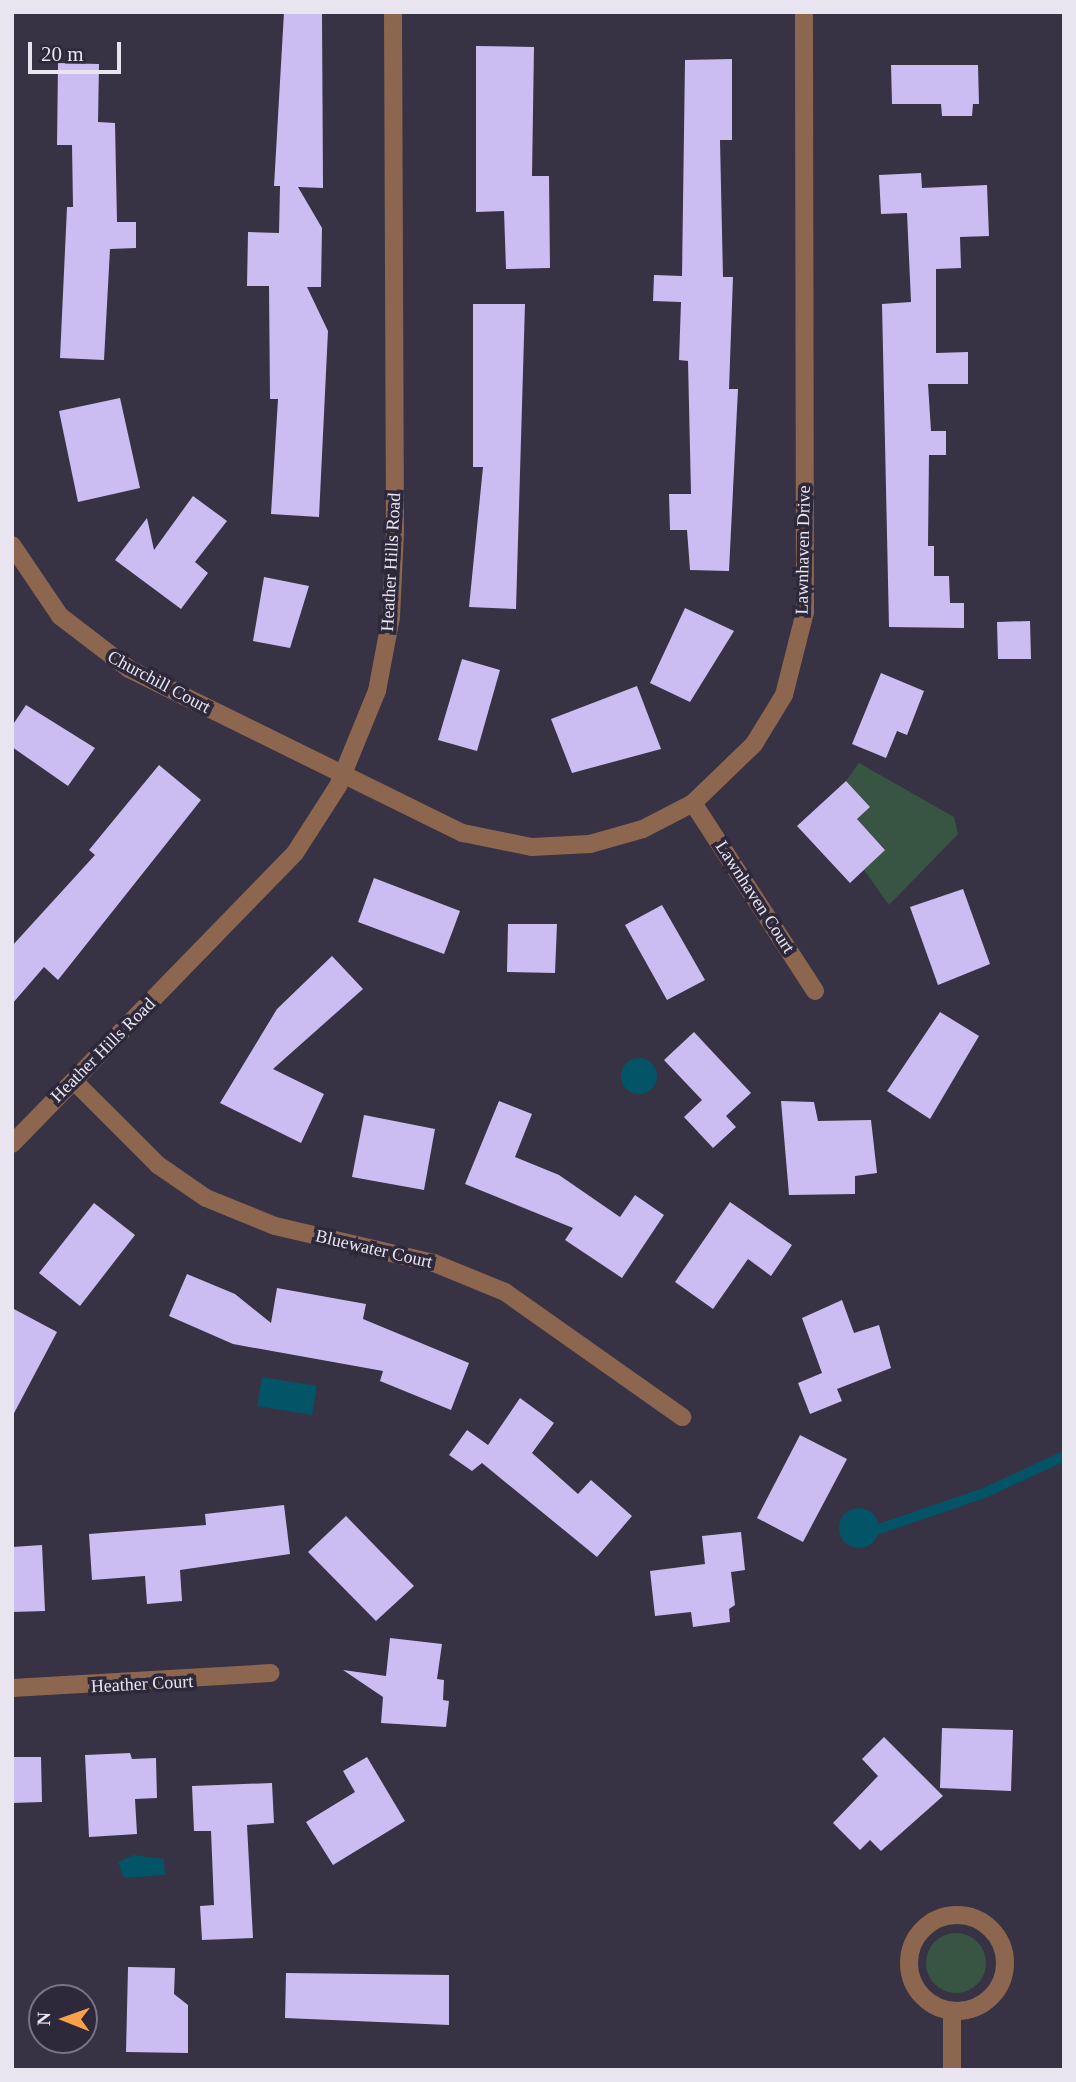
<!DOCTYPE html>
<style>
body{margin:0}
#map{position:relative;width:1076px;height:2082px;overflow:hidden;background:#373244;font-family:Georgia,serif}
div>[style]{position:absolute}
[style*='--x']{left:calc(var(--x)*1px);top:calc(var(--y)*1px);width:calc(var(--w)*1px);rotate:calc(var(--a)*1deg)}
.green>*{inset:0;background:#385544}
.round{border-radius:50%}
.water>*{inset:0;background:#035466}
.stream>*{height:10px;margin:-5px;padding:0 5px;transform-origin:5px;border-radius:5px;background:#035466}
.building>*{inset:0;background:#cbbdf1}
.street>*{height:18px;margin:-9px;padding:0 9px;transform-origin:9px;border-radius:9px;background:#8c664f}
.street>.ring{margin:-9px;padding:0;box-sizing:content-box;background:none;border:18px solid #8c664f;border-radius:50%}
span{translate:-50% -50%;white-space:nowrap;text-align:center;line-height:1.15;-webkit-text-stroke:7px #2d283a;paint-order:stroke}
.street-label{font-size:18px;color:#e8e5f1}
.frame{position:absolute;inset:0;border:14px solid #e8e5f1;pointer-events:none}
.north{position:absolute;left:28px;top:1984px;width:70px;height:70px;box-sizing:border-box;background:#2d283a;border:2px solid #787483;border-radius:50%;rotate:271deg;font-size:19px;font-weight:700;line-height:28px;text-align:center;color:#e8e5f1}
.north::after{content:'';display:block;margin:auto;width:24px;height:32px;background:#f8a14a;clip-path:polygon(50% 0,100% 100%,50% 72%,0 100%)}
.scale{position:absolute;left:28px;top:42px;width:93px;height:32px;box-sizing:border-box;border:4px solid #e8e5f1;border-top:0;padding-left:9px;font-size:21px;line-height:24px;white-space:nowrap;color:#e8e5f1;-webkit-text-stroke:5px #2d283a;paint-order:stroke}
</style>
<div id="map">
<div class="green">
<div style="clip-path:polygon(859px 763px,954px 817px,958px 834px,889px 905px,864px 870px,885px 849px,857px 819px,870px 807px,846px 781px)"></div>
<div class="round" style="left:926px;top:1933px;width:60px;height:60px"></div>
</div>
<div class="water">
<div class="round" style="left:621px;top:1058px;width:36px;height:36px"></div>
<div style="clip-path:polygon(262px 1377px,317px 1386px,312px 1415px,257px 1406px)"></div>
<div class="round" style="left:839px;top:1508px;width:40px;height:40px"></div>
<div style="clip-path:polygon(134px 1855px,164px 1859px,165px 1875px,124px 1878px,118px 1862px)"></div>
</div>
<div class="stream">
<div style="--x:879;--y:1529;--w:111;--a:-18.9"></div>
<div style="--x:984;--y:1493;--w:88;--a:-24.8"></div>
</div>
<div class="building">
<div style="clip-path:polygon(284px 12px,322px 12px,323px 188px,298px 187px,322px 228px,321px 287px,307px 287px,328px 331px,319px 517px,271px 514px,278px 399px,270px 399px,269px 286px,247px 286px,248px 232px,279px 233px,280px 186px,274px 186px)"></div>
<div style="clip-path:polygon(476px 46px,534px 47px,532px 176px,549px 176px,550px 268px,506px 269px,504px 211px,476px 212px)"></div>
<div style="clip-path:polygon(732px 59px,732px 140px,720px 140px,723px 277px,733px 277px,729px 389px,738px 389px,729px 571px,690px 570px,687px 530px,670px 530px,669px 494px,691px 494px,688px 361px,679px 360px,681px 302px,653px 301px,654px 275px,682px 276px,685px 60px)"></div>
<div style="clip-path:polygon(58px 63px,99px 64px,98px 122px,115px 123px,117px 222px,136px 222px,136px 248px,110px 249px,104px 360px,60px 358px,67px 207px,73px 207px,72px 145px,57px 145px)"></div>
<div style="clip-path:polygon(891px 65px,978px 65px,979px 104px,973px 104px,972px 116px,942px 116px,941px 104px,892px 104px)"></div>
<div style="clip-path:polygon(921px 173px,922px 188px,987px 185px,989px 236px,960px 237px,961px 268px,936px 269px,936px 353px,968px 352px,968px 384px,928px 384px,931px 431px,946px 431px,946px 455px,929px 455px,928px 546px,934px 546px,934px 576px,949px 576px,950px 603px,964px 603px,964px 628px,889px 627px,882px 304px,911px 302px,907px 213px,881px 214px,879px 175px)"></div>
<div style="clip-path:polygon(473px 304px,525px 304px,516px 609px,469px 607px,483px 467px,473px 467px)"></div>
<div style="clip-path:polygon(120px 398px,140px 488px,78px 502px,59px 411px)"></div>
<div style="clip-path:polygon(193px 496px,227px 521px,195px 562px,208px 573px,181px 609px,115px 560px,147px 518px,154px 550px)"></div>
<div style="clip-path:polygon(264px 577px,309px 586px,290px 648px,253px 641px)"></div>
<div style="clip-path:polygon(685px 608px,734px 631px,690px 702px,650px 683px)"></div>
<div style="clip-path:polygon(1030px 621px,1031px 659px,998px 659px,997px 622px)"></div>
<div style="clip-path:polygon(462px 659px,500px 670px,477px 751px,438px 740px)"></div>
<div style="clip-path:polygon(881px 673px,924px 691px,907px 735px,897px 731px,886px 758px,852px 744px)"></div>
<div style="clip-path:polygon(637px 686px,661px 749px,572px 773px,551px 719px)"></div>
<div style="clip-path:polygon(26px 705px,95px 748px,68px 786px,12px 747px,12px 726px)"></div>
<div style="clip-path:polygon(159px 765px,201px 800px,58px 980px,44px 967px,12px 1004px,12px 946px,95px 855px,89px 850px)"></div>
<div style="clip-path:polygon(846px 781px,870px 807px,857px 819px,885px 850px,850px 883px,797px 826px)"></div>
<div style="clip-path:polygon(374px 878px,460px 911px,444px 954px,358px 922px)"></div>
<div style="clip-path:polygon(963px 889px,990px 964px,938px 985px,910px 907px)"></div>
<div style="clip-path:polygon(662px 905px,705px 980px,667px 1000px,625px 925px)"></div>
<div style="clip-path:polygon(508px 924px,557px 924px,555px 973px,507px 972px)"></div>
<div style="clip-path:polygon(332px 956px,363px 989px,273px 1069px,324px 1094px,301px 1143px,220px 1103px,277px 1009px)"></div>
<div style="clip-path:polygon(940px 1012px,979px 1036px,930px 1119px,887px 1091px)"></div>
<div style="clip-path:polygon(694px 1032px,751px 1093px,726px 1116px,736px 1127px,713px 1148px,684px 1117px,702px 1100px,664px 1060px)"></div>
<div style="clip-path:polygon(499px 1101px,532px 1114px,515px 1157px,559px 1175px,620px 1217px,635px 1195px,664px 1215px,622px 1278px,565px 1240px,573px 1228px,465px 1184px)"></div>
<div style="clip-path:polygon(781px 1101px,814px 1102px,818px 1121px,871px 1120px,877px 1173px,855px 1176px,855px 1194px,789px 1195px)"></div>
<div style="clip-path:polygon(364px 1115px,435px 1129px,424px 1190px,352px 1177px)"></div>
<div style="clip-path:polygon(730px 1202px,792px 1245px,771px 1276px,748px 1259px,713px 1309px,675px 1282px)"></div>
<div style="clip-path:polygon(94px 1203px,135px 1235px,80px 1306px,39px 1273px)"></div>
<div style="clip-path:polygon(187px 1274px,235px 1294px,271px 1323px,277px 1288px,366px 1304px,363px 1319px,469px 1363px,451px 1410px,380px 1381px,383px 1371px,233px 1344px,169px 1316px)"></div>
<div style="clip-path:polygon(842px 1300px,854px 1333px,879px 1325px,891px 1368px,837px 1389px,842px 1401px,810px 1414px,798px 1383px,822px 1373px,802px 1318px)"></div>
<div style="clip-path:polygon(12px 1308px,57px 1332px,12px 1417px)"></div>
<div style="clip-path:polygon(520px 1398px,554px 1423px,532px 1453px,578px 1494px,591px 1480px,632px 1516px,597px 1557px,482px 1463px,472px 1471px,449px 1455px,467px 1430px,488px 1445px)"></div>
<div style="clip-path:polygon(800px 1435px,847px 1459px,803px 1542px,757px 1518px)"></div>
<div style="clip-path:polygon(284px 1505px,290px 1554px,180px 1570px,182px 1601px,147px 1604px,145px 1576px,92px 1580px,89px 1534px,206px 1525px,205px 1514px)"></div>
<div style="clip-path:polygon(346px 1516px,414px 1586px,376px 1621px,308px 1552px)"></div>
<div style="clip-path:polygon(741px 1532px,745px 1570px,731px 1572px,735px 1605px,729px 1609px,730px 1622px,693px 1627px,691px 1612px,655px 1616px,650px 1571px,705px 1564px,702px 1536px)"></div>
<div style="clip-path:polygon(42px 1545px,45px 1611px,12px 1612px,12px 1547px)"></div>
<div style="clip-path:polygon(390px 1638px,442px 1644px,437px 1679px,444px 1680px,443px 1700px,449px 1701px,446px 1727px,381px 1723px,383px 1697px,343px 1670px,386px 1676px)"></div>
<div style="clip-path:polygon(942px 1728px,1013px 1730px,1011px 1791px,940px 1788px)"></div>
<div style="clip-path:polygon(884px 1737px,943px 1796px,881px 1851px,870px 1840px,860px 1850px,833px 1823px,878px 1776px,862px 1759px)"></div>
<div style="clip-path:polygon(130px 1753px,132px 1759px,156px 1758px,157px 1798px,135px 1799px,137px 1834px,89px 1837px,85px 1755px)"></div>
<div style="clip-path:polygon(12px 1757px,41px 1757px,42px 1802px,12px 1803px)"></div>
<div style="clip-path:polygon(367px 1757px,405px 1821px,333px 1865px,306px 1822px,355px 1792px,343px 1771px)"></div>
<div style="clip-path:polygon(272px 1783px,274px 1823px,247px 1825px,253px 1938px,202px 1940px,200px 1906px,214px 1905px,211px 1831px,194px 1831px,192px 1786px)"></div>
<div style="clip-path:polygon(128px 1967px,175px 1968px,174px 1994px,188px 2005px,188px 2053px,126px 2052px)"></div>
<div style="clip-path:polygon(286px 1973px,449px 1975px,449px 2025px,285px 2018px)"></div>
</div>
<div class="street">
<div style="--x:12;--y:545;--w:86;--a:55.9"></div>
<div style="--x:60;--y:616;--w:87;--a:37.5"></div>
<div style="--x:129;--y:669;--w:372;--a:26.2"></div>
<div style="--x:463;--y:833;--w:70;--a:11.5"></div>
<div style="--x:532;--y:847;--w:58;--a:-3"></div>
<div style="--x:590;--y:844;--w:55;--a:-15.8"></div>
<div style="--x:643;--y:829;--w:56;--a:-27.5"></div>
<div style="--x:693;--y:803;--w:85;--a:-44"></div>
<div style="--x:754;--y:744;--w:57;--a:-58.5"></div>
<div style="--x:784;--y:695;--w:86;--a:-75.8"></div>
<div style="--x:805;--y:612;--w:600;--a:-90.1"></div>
<div style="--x:693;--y:803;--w:224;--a:57"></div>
<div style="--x:74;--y:1081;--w:119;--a:45"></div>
<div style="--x:158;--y:1165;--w:58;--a:34.5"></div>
<div style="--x:206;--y:1198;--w:74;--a:22.1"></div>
<div style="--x:275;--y:1226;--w:163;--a:13.1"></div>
<div style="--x:434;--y:1263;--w:77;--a:22.2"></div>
<div style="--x:505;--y:1292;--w:217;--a:35.2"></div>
<div style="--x:12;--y:1144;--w:406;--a:-45.8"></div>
<div style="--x:295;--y:853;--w:80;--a:-57.3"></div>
<div style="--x:338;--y:786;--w:103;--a:-67.7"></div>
<div style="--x:377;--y:691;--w:75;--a:-79.3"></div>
<div style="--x:391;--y:617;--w:84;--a:-87.3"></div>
<div style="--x:395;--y:533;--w:521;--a:-90.22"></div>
<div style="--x:12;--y:1688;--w:259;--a:-3.3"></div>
<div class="ring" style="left:909px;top:1915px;width:78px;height:78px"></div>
<div style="--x:952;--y:2070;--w:59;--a:-90"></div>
</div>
<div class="street-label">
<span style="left:803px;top:550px;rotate:-89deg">Lawnhaven Drive</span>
<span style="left:391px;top:562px;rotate:-87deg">Heather Hills Road</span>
<span style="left:159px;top:682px;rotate:28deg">Churchill Court</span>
<span style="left:755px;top:897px;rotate:57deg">Lawnhaven Court</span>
<span style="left:103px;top:1050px;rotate:-45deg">Heather Hills Road</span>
<span style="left:374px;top:1249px;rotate:13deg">Bluewater Court</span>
<span style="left:142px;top:1684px;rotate:-3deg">Heather Court</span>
</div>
<div class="frame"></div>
<div class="north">N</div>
<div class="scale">20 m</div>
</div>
